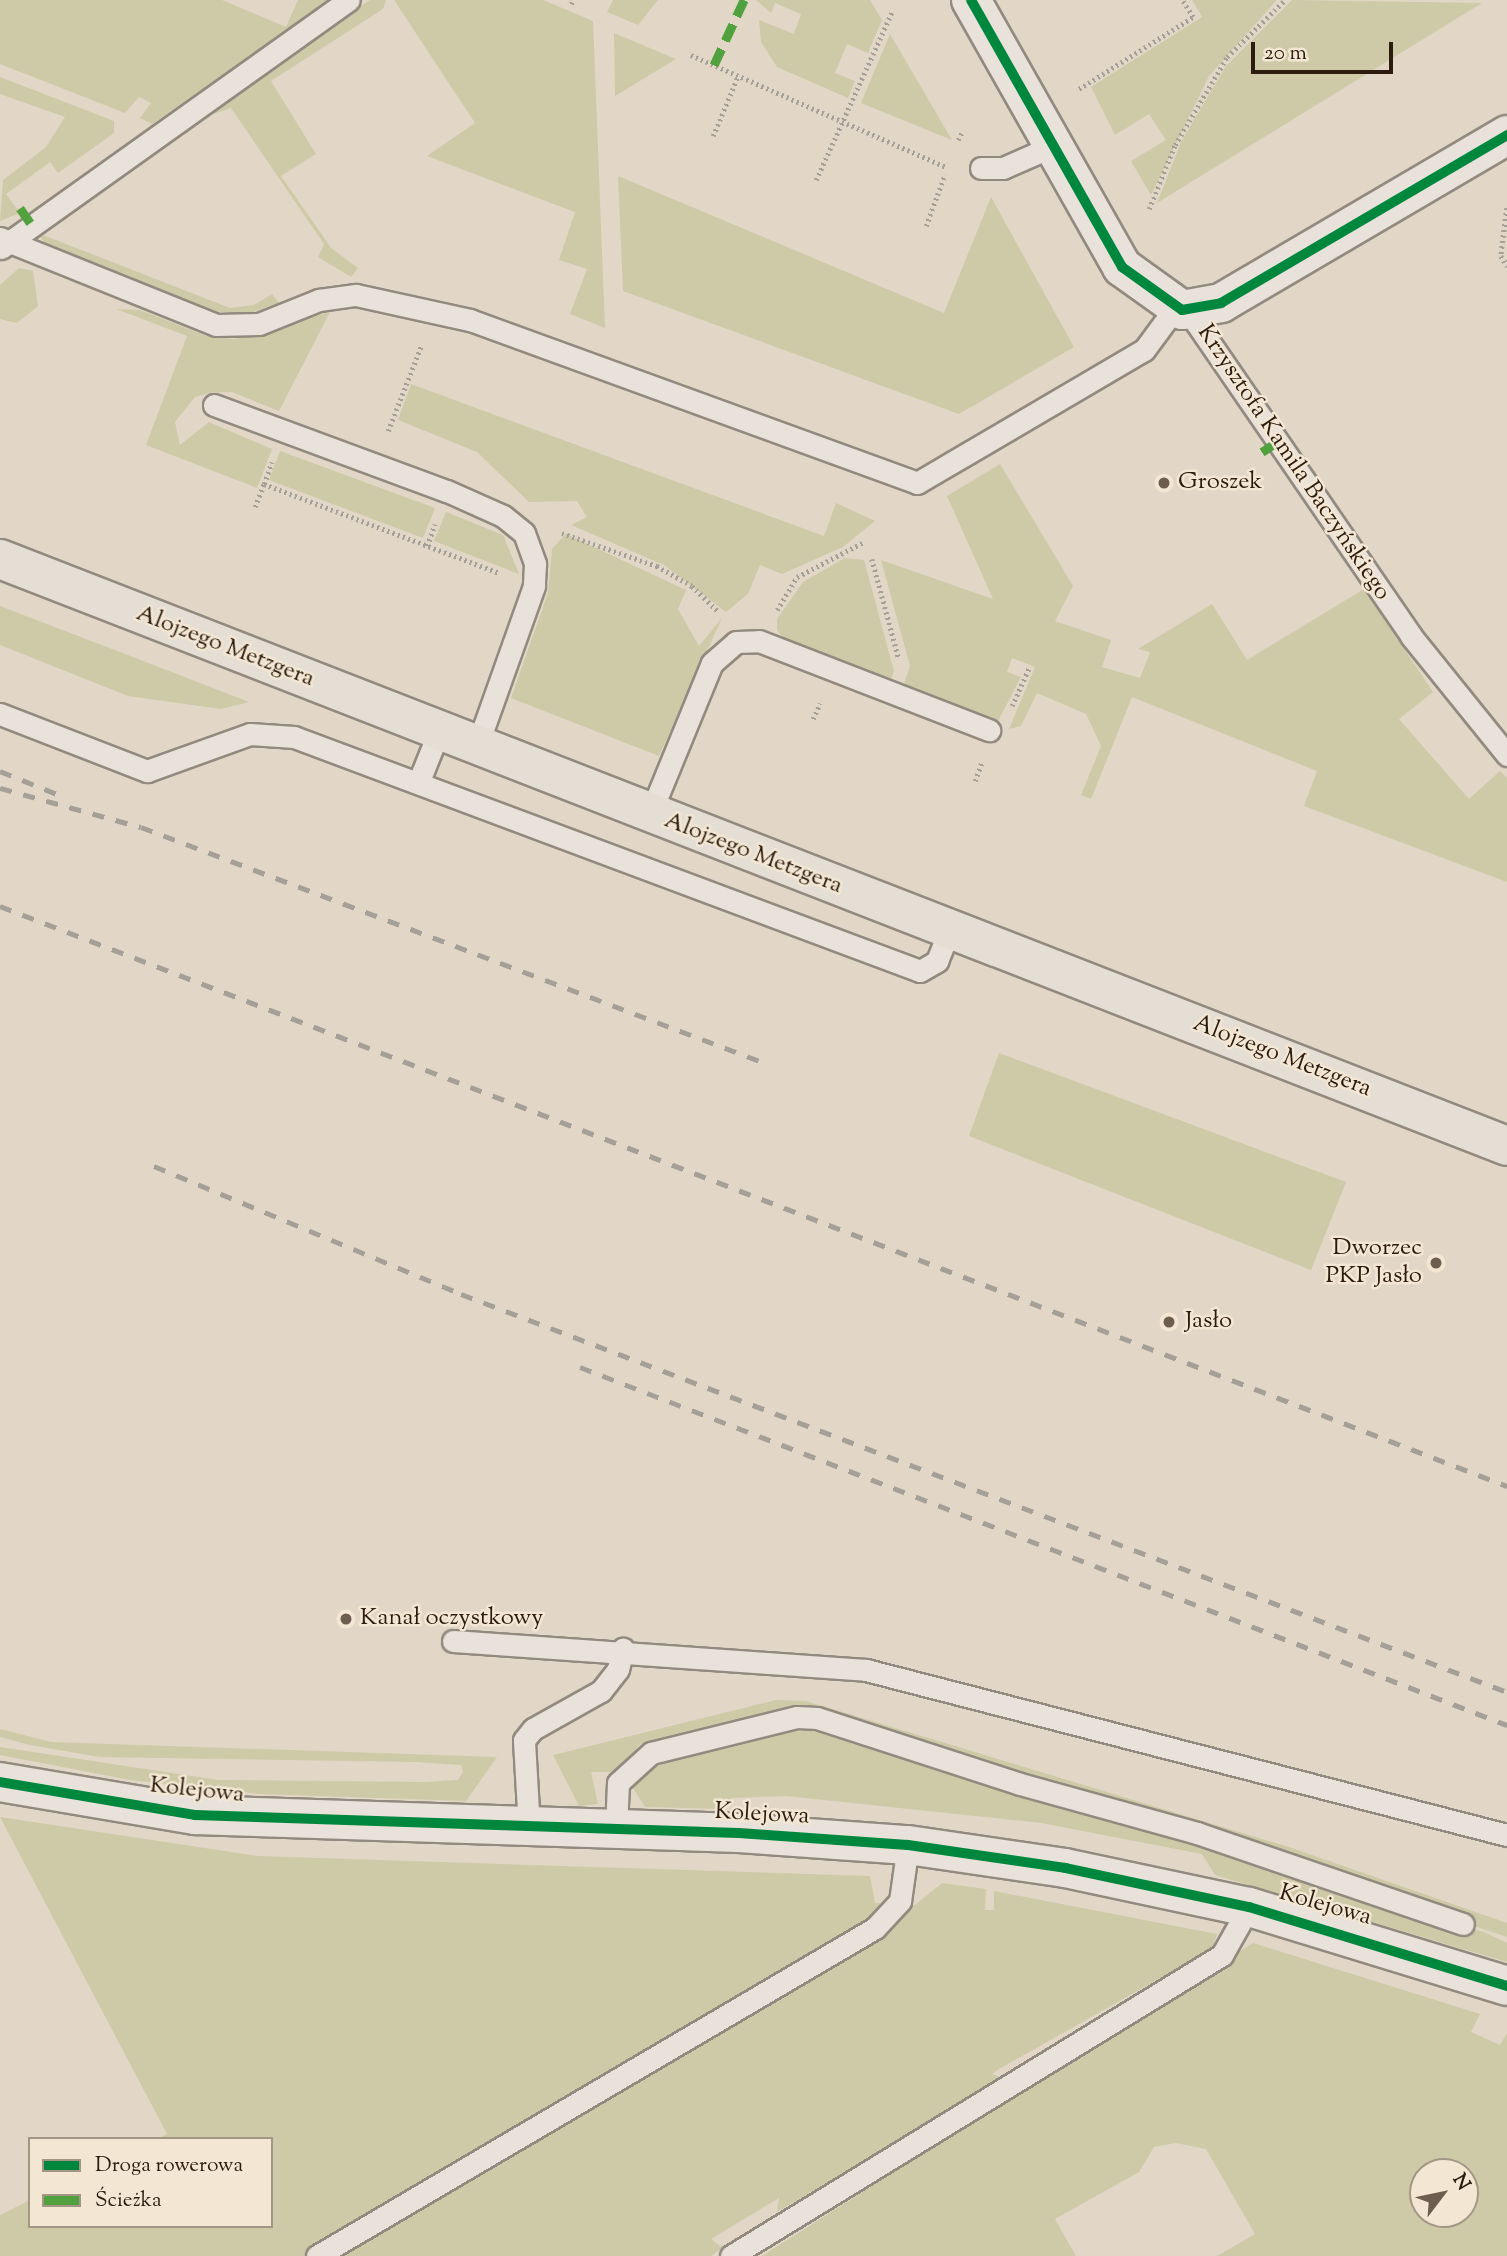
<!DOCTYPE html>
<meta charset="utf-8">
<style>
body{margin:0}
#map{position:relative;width:1507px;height:2256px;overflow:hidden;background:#e2d7c6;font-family:"Sorts Mill Goudy",serif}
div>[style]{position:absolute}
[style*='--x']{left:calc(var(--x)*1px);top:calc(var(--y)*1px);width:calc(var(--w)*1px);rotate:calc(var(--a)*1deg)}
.green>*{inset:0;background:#cec9a7}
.path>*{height:4.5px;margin-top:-2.25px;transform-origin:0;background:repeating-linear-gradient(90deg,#a49f97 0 2px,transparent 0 5.5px)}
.roads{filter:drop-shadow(2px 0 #928a7f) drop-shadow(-2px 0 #928a7f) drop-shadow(0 2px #928a7f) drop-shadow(0 -2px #928a7f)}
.lane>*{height:21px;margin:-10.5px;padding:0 10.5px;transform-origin:10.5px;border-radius:10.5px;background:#e8e2da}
.street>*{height:38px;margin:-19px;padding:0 19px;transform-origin:19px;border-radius:19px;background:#e8e2da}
.primary>*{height:38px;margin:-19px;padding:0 19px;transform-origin:19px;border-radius:19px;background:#e4ded4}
.rail>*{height:5px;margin-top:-2.5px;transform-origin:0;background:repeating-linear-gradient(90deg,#a49f97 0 12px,transparent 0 24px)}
.quiet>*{height:9px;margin-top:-4.5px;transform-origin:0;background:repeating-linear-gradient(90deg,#51a13f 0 18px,transparent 0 27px)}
.cycleway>*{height:10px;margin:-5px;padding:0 5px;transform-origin:5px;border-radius:5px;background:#00873e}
.dots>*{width:19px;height:19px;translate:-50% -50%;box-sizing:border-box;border:4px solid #f3e7d3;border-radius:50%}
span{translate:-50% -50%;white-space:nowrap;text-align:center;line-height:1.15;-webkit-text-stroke:5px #f3e7d3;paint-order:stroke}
.street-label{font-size:24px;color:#2c1c0f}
.poi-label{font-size:24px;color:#2c1c0f}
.left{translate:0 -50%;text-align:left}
.right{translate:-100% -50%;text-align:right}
.legend{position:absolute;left:28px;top:2137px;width:245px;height:91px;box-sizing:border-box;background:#f3e7d3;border:2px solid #a39685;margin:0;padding:9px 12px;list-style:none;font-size:21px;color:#2c1c0f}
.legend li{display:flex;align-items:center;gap:14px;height:35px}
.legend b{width:35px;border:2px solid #a39685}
.north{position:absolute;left:1409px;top:2158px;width:70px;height:70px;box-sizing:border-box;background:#f3e7d3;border:2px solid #a39685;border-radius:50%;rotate:58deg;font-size:19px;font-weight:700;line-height:28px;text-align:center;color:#2c1c0f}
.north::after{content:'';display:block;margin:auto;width:24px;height:32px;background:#6c5d4f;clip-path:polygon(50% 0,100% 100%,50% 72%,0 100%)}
.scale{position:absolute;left:1251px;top:42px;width:142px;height:32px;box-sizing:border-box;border:4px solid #2c1c0f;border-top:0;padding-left:9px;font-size:21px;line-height:24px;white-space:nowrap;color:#2c1c0f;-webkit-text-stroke:5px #f3e7d3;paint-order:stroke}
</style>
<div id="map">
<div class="green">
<div style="clip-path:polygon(0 0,222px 0,286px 27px,298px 0,330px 0,152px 124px,140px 118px,151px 103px,139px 97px,125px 113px,0 64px)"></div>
<div style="clip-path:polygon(370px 0,386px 0,383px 9px,271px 81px,316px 154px,281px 176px,331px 248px,358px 268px,351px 277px,318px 257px,324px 244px,231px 108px,204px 117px)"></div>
<div style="clip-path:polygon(394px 0,543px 0,593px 21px,605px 328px,570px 314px,587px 269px,559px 260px,575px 212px,427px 156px,475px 123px)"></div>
<div style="clip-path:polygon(613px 0,658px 0,638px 25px,607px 12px)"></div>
<div style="clip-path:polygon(756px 0,870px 0,882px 20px,868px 53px,847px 44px,835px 73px,855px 81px,848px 98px,777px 67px,761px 42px,759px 20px,794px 34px,801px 14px,775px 3px,771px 13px)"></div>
<div style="clip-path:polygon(1192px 0,1277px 0,1209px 76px,1151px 195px,1131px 161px,1166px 140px,1149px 114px,1115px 135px,1091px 87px,1202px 17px)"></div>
<div style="clip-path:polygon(1292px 0,1482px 3px,1157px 203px,1181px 142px,1226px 66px)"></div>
<div style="clip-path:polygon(614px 33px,676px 59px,615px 96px)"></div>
<div style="clip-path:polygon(890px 34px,952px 140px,861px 103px)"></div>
<div style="clip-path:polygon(0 77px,114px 121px,114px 133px,58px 173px,50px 162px,6px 194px,20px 213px,0 221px,3px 180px,46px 147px,65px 117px,0 94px)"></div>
<div style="clip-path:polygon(197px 121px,43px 235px,230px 308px,254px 305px,272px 294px,279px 303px,247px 314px,210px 311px,48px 247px,38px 234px)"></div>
<div style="clip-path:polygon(618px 176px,944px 313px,991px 197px,1074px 347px,959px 414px,623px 291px)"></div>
<div style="clip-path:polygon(19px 268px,33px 271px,38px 306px,17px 323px,0 319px,0 285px)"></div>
<div style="clip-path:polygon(116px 309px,140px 310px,206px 336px,234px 339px,330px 312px,279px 411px,232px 392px,209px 393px,195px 397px,175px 422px,180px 445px,209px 422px,272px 449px,257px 488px,146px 445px,187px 336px)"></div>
<div style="clip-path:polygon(411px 384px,824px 536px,836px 503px,875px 521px,843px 547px,782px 574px,760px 565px,748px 594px,726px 612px,664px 565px,571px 525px,587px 517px,577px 501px,529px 502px,477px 452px,398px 420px)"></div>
<div style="clip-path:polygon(280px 451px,435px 508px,423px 538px,269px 480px)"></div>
<div style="clip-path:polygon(1000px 464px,1073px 586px,1055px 621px,1111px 640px,1102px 667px,1140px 678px,1150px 652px,1138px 649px,1212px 604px,1247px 660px,1364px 589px,1433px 692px,1399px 719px,1469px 799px,1500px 771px,1507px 778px,1507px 882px,1304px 806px,1317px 771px,1132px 697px,1091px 799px,1081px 795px,1101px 746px,1086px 714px,1037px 693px,1021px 726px,1009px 729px,1035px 667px,1012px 658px,1007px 672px,1021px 677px,997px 723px,903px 687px,910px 666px,881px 560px,993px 599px,947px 496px)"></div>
<div style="clip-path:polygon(446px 512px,503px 535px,519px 574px,434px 541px)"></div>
<div style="clip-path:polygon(566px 534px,686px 590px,678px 609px,699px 646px,722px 618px,659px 756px,511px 698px,548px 593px,552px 549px)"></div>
<div style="clip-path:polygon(845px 558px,864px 560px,894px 671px,890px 682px,784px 639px,777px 630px,777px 619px,803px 582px)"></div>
<div style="clip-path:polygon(0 606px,133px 657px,249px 702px,221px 709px,128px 696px,0 645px)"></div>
<div style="clip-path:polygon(999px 1053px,1346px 1182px,1311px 1270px,969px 1136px)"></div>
<div style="clip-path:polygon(776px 1700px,806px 1701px,1292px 1848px,1507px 1923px,1507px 1937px,807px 1705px,640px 1744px,631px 1756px,660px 1764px,784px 1732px,821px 1730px,949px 1768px,1018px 1797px,1150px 1829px,1326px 1889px,1484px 1932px,1507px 1943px,1507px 1962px,1215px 1875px,1202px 1854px,1041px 1823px,786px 1796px,732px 1798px,723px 1809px,645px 1807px,623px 1772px,591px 1772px,598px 1804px,579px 1806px,553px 1755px)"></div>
<div style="clip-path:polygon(0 1729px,51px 1742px,497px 1757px,466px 1801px,260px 1794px,130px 1780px,0 1755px,0 1747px,218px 1780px,426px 1782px,458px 1780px,463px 1772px,461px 1765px,416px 1762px,99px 1757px,30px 1745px,0 1737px)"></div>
<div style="clip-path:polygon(0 1817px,258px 1856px,870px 1876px,875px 1903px,915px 1905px,942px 1883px,986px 1889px,985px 1910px,994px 1910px,994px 1891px,1217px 1934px,1212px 1949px,999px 2069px,992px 2074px,1002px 2078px,958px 2105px,777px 2212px,779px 2198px,711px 2239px,720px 2246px,729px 2243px,711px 2256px,0 2256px,0 2215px,30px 2200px,30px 2226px,271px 2226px,271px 2139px,158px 2139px,167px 2134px)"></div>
<div style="clip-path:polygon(evenodd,1253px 1943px,1480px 2014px,1471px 2032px,1500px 2045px,1507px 2033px,1507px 2256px,1217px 2256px,1255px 2234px,1206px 2149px,1176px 2143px,1154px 2147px,1139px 2172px,1055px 2219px,1076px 2256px,762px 2256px,1253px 1943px,1423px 2172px,1465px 2172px,1465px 2214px,1423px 2214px,1423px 2172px)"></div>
</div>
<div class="path">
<div style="--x:571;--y:4;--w:4;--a:-63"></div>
<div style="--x:691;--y:55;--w:279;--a:23.7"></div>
<div style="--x:1079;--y:89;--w:135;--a:-32.3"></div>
<div style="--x:1193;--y:17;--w:20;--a:-123"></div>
<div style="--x:713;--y:136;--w:65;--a:-67.4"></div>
<div style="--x:958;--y:140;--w:11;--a:-63"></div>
<div style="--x:816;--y:180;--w:184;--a:-65.7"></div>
<div style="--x:1507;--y:208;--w:48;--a:97.1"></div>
<div style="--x:1501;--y:256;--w:12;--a:59"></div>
<div style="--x:1149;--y:209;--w:69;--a:-67.9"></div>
<div style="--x:1175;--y:145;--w:102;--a:-59.4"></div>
<div style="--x:1227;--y:57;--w:81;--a:-44.5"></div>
<div style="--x:926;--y:226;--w:55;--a:-69.9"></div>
<div style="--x:388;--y:431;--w:93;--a:-68.7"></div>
<div style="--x:264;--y:484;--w:23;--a:-70"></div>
<div style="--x:255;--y:507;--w:25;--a:-69"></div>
<div style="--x:264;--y:484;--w:252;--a:20.7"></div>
<div style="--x:562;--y:533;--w:101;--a:19.2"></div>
<div style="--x:657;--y:566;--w:40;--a:29.7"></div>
<div style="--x:692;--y:586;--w:37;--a:44"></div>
<div style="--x:427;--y:546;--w:23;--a:-70"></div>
<div style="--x:872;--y:559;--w:104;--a:74.9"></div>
<div style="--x:777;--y:610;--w:39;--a:-59"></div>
<div style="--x:797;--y:577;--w:76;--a:-27.6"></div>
<div style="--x:1012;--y:706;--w:42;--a:-65.9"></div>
<div style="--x:813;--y:719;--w:17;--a:-66"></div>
<div style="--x:975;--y:781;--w:20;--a:-70"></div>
</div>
<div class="roads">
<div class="lane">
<div style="--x:981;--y:168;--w:22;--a:0"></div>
<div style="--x:1003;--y:168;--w:55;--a:-23.7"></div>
<div style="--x:0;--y:238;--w:233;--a:21.9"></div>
<div style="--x:216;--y:325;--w:43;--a:-1.3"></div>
<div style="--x:259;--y:324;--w:65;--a:-21.8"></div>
<div style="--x:319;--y:300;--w:37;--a:-8"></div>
<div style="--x:356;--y:295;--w:117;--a:12.4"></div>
<div style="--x:470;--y:320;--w:476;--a:20"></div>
<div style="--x:917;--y:483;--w:263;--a:-30.4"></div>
<div style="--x:1144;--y:350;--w:52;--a:-53.6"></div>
<div style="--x:1;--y:248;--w:427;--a:-35.5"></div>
<div style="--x:1188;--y:311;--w:394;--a:55.5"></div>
<div style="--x:1411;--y:636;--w:153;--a:51.1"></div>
<div style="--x:214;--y:405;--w:248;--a:20.3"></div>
<div style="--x:447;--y:491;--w:61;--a:24.1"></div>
<div style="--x:503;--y:516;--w:27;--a:39"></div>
<div style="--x:524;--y:533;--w:33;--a:70"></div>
<div style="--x:535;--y:564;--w:22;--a:93"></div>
<div style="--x:534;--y:586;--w:170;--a:109.6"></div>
<div style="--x:0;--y:714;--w:158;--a:21.2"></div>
<div style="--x:147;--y:771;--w:109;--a:-19.8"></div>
<div style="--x:250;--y:734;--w:44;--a:3.9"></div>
<div style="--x:294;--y:737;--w:668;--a:20.5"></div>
<div style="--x:920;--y:971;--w:20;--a:-30"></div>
<div style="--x:937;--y:961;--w:35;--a:-68"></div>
<div style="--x:419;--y:781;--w:54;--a:-68.2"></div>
<div style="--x:650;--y:814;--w:163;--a:-67.7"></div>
<div style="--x:712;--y:663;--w:32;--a:-41"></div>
<div style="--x:736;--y:642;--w:23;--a:-2"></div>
<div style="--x:759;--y:641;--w:247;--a:21.2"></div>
<div style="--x:453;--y:1641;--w:414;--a:4"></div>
<div style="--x:866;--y:1670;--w:662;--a:14.44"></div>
<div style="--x:529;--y:1828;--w:88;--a:-93.3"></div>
<div style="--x:524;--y:1740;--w:14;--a:-51"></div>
<div style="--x:533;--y:1729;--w:78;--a:-29.2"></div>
<div style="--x:601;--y:1691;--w:28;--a:-52"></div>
<div style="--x:618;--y:1669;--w:21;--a:-76"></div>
<div style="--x:616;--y:1830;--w:47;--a:-87.6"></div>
<div style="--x:618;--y:1783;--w:45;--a:-42.3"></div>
<div style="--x:651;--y:1753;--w:150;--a:-13.9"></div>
<div style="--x:797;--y:1717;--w:20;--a:3"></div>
<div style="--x:817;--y:1718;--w:213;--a:18"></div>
<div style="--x:1020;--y:1784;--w:184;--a:15.5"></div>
<div style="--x:1197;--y:1833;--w:281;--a:18.9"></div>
<div style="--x:317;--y:2256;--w:647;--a:-30.45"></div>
<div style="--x:875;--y:1928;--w:37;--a:-47"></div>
<div style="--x:900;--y:1901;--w:57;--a:-81.9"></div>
<div style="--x:731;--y:2256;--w:576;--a:-31.51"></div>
<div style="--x:1222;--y:1955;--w:55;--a:-60.6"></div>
</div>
<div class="street">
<div style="--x:971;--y:0;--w:307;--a:60.5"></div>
<div style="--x:1122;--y:267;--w:74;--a:35.6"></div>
<div style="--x:1182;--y:310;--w:40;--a:-10"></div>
<div style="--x:1221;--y:303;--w:332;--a:-30.4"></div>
<div style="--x:0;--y:1782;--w:198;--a:9.6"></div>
<div style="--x:195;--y:1815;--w:544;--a:1.9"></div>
<div style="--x:739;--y:1833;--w:169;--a:4.1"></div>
<div style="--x:908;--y:1845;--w:159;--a:8.3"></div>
<div style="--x:1065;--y:1868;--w:188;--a:12"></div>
<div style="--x:1249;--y:1907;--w:270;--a:17"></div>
</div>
<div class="primary">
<div style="--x:0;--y:559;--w:1617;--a:21.28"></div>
</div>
</div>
<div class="rail">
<div style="--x:0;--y:771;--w:67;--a:22"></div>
<div style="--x:0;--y:788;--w:146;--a:15.5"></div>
<div style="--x:141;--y:827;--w:667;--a:20.72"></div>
<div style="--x:0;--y:906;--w:1615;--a:21.05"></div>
<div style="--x:154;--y:1166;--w:333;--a:22.6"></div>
<div style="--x:461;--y:1294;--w:1119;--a:20.83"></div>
<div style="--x:580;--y:1367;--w:994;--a:21.12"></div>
</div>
<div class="quiet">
<div style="--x:714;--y:65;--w:72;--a:-65.2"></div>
<div style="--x:20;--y:208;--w:19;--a:55"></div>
<div style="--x:1262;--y:452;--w:18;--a:-34"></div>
</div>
<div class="cycleway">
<div style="--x:971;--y:0;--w:307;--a:60.5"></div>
<div style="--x:1122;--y:267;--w:74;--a:35.6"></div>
<div style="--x:1182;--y:310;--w:40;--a:-10"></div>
<div style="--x:1221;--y:303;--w:332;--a:-30.4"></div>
<div style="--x:0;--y:1782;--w:198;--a:9.6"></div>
<div style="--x:195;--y:1815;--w:544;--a:1.9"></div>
<div style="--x:739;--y:1833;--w:169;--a:4.1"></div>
<div style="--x:908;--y:1845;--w:159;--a:8.3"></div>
<div style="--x:1065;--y:1868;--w:188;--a:12"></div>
<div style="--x:1249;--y:1907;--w:270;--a:17"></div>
</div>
<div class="dots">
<div style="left:1164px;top:483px;background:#6c5d4f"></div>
<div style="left:1436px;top:1263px;background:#6c5d4f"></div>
<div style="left:1169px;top:1322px;background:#6c5d4f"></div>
<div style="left:346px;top:1619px;background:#6c5d4f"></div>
</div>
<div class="street-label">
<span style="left:1293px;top:463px;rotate:56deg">Krzysztofa Kamila Baczyńskiego</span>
<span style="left:225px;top:647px;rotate:21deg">Alojzego Metzgera</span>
<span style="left:753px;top:854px;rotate:21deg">Alojzego Metzgera</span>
<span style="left:1282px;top:1057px;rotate:21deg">Alojzego Metzgera</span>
<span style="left:197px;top:1791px;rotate:6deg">Kolejowa</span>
<span style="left:762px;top:1815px;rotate:3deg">Kolejowa</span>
<span style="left:1325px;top:1906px;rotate:16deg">Kolejowa</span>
</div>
<div class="poi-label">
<span class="left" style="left:1178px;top:483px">Groszek</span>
<span class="right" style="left:1422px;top:1263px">Dworzec<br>PKP Jasło</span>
<span class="left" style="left:1185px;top:1322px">Jasło</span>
<span class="left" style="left:360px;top:1619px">Kanał oczystkowy</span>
</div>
<ul class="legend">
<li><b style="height:9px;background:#00873e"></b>Droga rowerowa</li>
<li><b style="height:9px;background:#51a13f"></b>Ścieżka</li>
</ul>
<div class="north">N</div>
<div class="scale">20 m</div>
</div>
